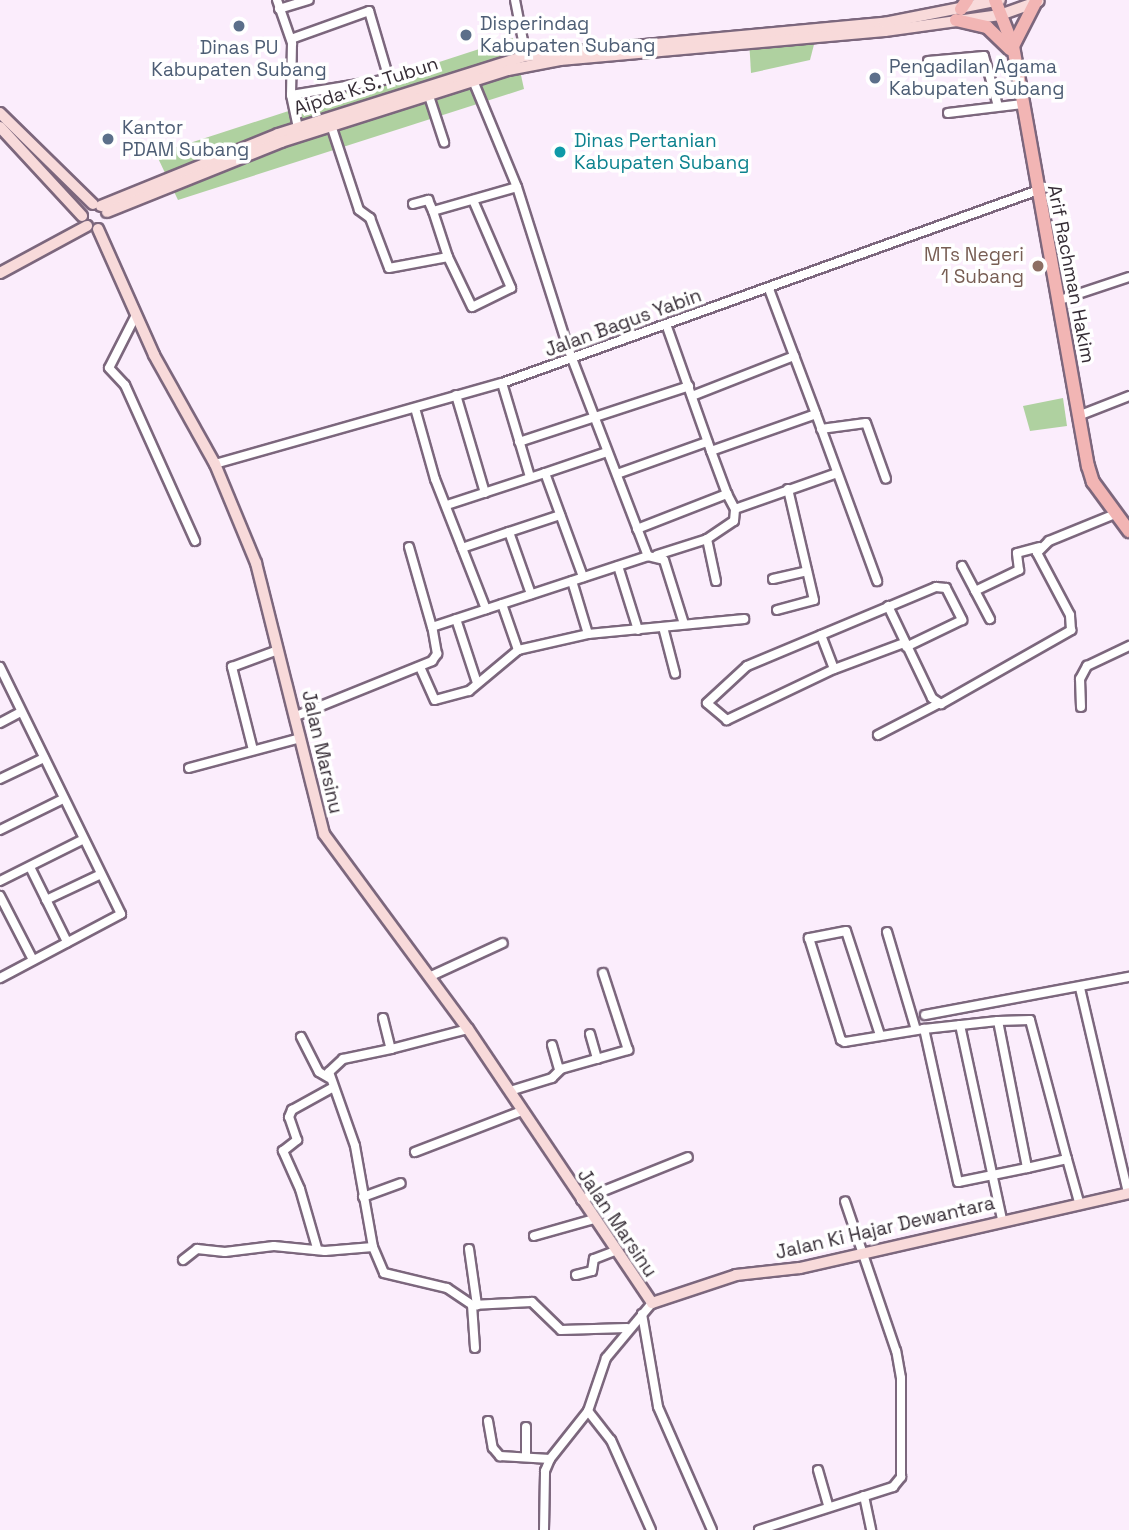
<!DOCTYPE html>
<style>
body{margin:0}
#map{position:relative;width:1129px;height:1530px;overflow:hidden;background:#fbedfc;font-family:"Space Grotesk",sans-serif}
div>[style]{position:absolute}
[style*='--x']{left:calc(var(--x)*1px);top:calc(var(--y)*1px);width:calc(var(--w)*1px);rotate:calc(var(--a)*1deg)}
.green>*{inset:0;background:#afd1a0}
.roads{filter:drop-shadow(2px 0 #7c677d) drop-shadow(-2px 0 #7c677d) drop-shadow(0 2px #7c677d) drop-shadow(0 -2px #7c677d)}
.street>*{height:8px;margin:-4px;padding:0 4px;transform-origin:4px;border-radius:4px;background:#fff}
.secondary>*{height:10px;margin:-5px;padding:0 5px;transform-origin:5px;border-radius:5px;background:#f8dada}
.primary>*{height:12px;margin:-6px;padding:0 6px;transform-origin:6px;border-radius:6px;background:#f2b5b4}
.dots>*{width:19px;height:19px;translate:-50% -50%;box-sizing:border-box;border:4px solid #fff;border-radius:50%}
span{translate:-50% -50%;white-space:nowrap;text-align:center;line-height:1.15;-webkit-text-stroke:7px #fff;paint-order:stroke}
.service-label{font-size:19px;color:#4e5e75}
.left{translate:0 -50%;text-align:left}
.street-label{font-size:19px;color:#352c35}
.culture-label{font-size:19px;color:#0d838f}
.education-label{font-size:19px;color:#785e54}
.right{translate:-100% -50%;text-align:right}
</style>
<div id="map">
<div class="green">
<div style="clip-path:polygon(817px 33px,810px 60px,751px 73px,749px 39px)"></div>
<div style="clip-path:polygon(513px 38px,524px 89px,178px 200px,156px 154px)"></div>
<div style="clip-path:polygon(1063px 398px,1067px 426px,1030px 431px,1023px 406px)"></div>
</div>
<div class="roads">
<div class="street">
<div style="--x:277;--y:0;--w:46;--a:70.8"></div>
<div style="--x:292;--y:43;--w:52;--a:91.1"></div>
<div style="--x:515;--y:0;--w:57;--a:78.9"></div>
<div style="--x:279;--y:9;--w:31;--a:-17"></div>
<div style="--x:291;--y:39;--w:83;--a:-19.7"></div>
<div style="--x:369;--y:11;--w:71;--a:73.6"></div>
<div style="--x:389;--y:79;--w:99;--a:170.7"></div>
<div style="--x:291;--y:95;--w:33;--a:78"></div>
<div style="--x:928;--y:61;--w:56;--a:-5.1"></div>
<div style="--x:984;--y:56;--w:52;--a:74.4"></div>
<div style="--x:472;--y:78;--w:118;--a:67.6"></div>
<div style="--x:517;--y:187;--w:169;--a:72.4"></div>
<div style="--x:568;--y:348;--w:223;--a:69"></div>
<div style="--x:428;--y:93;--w:52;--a:71.9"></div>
<div style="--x:948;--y:113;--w:75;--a:-6.9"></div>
<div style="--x:331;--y:125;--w:89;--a:71.8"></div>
<div style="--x:359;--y:210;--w:14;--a:36"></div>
<div style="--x:370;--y:218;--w:53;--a:69.2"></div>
<div style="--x:389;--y:268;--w:60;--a:-10.6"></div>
<div style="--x:473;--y:200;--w:96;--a:66.6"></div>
<div style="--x:511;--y:288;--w:43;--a:154"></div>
<div style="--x:472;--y:307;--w:55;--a:-115.6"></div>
<div style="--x:448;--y:257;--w:48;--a:-108.1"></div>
<div style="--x:433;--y:211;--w:87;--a:-15.9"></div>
<div style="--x:413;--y:204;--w:16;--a:-15"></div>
<div style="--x:428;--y:200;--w:12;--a:66"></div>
<div style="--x:1057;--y:301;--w:76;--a:-18.4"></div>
<div style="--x:136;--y:315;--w:59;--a:117"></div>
<div style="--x:109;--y:368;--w:23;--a:47"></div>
<div style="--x:125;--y:385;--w:171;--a:65.8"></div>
<div style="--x:666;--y:324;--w:135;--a:70.5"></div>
<div style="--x:711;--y:451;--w:111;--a:-19.4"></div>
<div style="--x:816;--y:414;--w:134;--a:-110.6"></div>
<div style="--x:502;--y:383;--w:98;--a:73.4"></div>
<div style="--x:456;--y:395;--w:102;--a:73.5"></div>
<div style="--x:692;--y:396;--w:110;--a:-21.4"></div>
<div style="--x:415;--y:408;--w:74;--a:74.3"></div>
<div style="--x:435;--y:479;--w:140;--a:68.6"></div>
<div style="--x:816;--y:414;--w:178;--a:69.9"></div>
<div style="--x:1078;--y:416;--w:55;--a:-21.4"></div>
<div style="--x:821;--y:429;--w:45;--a:-7.6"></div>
<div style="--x:866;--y:423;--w:59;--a:70.3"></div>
<div style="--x:519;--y:442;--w:179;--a:-18.2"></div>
<div style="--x:215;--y:464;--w:298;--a:-15.8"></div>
<div style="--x:502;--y:383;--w:567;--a:-19.78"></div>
<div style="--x:545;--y:473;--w:65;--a:-18.7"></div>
<div style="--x:617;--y:474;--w:96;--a:-19.6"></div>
<div style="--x:727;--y:494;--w:17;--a:62"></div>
<div style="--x:735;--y:509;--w:108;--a:-19.4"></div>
<div style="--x:447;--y:505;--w:103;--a:-18.1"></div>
<div style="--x:545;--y:473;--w:111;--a:69.9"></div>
<div style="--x:637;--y:529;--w:97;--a:-21.3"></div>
<div style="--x:727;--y:494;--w:46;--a:-110.4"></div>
<div style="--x:509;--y:532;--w:54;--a:-18.4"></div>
<div style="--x:707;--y:539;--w:43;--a:77.9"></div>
<div style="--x:409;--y:547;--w:83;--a:74"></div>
<div style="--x:462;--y:548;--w:50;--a:-18.8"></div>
<div style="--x:509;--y:532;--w:66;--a:70.5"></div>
<div style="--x:657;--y:555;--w:52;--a:-17.7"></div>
<div style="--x:707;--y:539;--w:32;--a:-34"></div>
<div style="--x:734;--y:521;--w:12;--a:-85"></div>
<div style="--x:618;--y:566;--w:67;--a:72.6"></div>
<div style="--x:962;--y:566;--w:60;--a:62.2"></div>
<div style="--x:773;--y:579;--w:35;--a:-13"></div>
<div style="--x:572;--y:581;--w:55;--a:73.2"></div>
<div style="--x:588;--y:634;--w:157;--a:-5.5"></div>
<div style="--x:975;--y:591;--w:49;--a:-25.5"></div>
<div style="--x:1019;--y:570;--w:17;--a:-97"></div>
<div style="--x:1017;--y:553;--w:23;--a:-15"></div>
<div style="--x:502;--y:604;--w:49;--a:70.8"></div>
<div style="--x:888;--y:606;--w:102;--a:64.4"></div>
<div style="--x:932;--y:698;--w:11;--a:34"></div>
<div style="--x:941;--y:704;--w:150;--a:-29.6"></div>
<div style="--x:1071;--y:630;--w:15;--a:-94"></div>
<div style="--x:1070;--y:615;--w:70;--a:-118"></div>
<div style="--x:1037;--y:553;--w:17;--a:-45"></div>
<div style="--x:1049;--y:541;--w:71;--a:-22.2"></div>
<div style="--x:777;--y:610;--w:38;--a:-15"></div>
<div style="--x:814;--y:600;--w:114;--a:-103.2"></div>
<div style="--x:456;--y:619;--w:67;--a:71.8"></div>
<div style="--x:663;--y:627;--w:48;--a:75.4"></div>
<div style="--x:821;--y:635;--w:36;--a:69"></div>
<div style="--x:904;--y:643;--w:75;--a:159.6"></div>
<div style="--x:834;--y:669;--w:119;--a:154.5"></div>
<div style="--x:727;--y:720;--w:26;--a:-140"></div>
<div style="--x:707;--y:703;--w:54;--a:-42.8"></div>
<div style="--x:747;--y:666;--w:205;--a:-22.7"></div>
<div style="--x:936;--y:587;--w:10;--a:6"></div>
<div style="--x:946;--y:588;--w:36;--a:63"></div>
<div style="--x:962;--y:620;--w:62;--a:154.3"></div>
<div style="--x:0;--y:667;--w:275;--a:63.9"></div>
<div style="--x:121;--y:914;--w:137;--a:152.1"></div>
<div style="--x:420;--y:667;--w:36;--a:66"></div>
<div style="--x:435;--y:700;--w:35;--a:-15"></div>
<div style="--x:469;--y:691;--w:64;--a:-39.9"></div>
<div style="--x:518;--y:650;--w:72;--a:-12.9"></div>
<div style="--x:1081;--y:707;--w:28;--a:-92"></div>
<div style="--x:1080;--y:679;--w:15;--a:-62"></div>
<div style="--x:1087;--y:666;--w:47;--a:-25.5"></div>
<div style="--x:296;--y:716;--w:147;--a:-22"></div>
<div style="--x:432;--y:661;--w:9;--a:-54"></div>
<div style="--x:437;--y:654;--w:27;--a:-100"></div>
<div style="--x:432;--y:627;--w:227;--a:-18.2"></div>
<div style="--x:648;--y:556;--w:16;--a:14"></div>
<div style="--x:664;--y:560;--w:67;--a:72.6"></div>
<div style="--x:0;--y:723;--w:24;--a:-28"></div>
<div style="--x:878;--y:735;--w:68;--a:-27.3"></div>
<div style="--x:253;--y:750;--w:86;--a:-104.2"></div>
<div style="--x:232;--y:667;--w:49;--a:-20.3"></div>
<div style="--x:189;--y:768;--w:115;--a:-15.1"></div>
<div style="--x:0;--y:779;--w:49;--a:-25.5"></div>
<div style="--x:0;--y:830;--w:70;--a:-26.2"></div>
<div style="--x:30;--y:867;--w:84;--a:63.7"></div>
<div style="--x:0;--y:881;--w:92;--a:-26.6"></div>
<div style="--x:0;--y:896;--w:72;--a:62.7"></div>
<div style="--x:46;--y:900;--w:59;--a:-25.3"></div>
<div style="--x:887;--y:932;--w:102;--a:73.5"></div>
<div style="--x:429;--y:977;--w:81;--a:-24.7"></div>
<div style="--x:1080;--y:988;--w:211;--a:76.8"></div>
<div style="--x:925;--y:1015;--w:208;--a:-10.6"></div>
<div style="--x:383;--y:1018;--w:32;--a:76"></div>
<div style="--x:391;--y:1049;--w:80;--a:-14.6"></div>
<div style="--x:998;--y:1021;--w:150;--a:78.8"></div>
<div style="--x:1027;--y:1168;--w:70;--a:168.5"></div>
<div style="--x:958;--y:1182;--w:157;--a:-102.5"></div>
<div style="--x:924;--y:1029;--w:74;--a:-6.2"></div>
<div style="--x:998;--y:1021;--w:32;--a:-2"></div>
<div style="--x:1030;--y:1020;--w:144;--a:75.1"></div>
<div style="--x:1067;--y:1159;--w:41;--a:167.3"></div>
<div style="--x:960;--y:1025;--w:198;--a:77.8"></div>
<div style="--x:590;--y:1034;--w:26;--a:74"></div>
<div style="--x:880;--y:1035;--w:109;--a:-108.1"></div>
<div style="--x:846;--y:931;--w:38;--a:169"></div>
<div style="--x:809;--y:938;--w:107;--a:72.6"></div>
<div style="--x:841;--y:1040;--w:4;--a:27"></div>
<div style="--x:845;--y:1042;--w:80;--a:-9.3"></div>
<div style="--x:301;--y:1037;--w:39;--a:63"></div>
<div style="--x:319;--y:1072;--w:12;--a:31"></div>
<div style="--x:552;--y:1045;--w:26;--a:74"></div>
<div style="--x:391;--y:1049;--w:49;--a:168.2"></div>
<div style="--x:343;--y:1059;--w:19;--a:137"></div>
<div style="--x:329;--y:1072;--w:78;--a:70.6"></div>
<div style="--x:355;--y:1146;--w:103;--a:79.9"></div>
<div style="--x:373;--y:1247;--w:28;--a:67"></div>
<div style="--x:384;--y:1273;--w:65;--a:13.4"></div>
<div style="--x:447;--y:1288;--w:30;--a:34"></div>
<div style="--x:472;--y:1305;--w:60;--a:-2.9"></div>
<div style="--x:532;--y:1302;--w:40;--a:44"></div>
<div style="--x:561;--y:1330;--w:66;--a:-1.7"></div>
<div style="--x:510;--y:1091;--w:44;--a:-17.2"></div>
<div style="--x:552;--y:1078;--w:13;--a:-45"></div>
<div style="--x:561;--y:1069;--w:70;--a:-15.8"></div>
<div style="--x:628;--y:1050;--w:81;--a:-108"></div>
<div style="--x:415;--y:1152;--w:115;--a:-21"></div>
<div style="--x:1067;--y:1159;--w:45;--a:74.4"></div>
<div style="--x:363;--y:1197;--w:40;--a:-20.2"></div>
<div style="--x:581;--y:1200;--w:115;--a:-21.9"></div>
<div style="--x:534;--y:1236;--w:62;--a:-15.8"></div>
<div style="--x:317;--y:1248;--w:61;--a:-106.1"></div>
<div style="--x:300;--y:1189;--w:42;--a:-114.1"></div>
<div style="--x:283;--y:1151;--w:18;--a:-38"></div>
<div style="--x:297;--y:1140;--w:24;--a:-109"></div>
<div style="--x:289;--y:1117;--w:8;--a:-67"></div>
<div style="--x:292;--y:1110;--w:46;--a:-28.8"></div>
<div style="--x:469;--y:1249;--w:57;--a:81.9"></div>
<div style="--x:183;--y:1260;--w:18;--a:-38"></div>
<div style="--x:197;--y:1249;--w:28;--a:6"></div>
<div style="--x:225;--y:1252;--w:49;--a:-7"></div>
<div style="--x:274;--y:1246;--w:51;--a:5.6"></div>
<div style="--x:325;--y:1251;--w:48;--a:-4.8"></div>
<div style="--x:576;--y:1275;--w:16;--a:-14"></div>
<div style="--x:592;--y:1271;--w:12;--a:-81"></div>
<div style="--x:594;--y:1259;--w:22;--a:-21"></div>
<div style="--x:472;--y:1305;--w:43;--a:86"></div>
<div style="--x:642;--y:1314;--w:94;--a:80.2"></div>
<div style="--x:658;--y:1407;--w:134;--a:66.3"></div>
<div style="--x:588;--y:1411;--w:37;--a:52"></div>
<div style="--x:611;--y:1440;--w:98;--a:66"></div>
<div style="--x:488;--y:1421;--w:27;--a:80"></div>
<div style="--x:493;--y:1448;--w:11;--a:49"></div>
<div style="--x:500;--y:1456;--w:50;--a:3.4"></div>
<div style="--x:526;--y:1456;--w:29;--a:-90"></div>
<div style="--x:818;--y:1470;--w:36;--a:74"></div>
<div style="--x:864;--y:1496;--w:35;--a:78"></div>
<div style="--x:544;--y:1530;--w:59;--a:-89"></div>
<div style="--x:545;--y:1471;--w:13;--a:-67"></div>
<div style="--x:550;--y:1459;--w:61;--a:-51.6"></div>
<div style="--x:588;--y:1411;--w:56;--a:-71.2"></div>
<div style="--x:606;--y:1358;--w:72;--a:-50.1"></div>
<div style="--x:759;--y:1530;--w:141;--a:-17.8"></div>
<div style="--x:893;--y:1487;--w:13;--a:-51"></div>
<div style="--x:901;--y:1477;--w:99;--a:-90"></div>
<div style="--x:901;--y:1378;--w:27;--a:-100"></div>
<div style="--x:896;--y:1351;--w:158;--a:-108.8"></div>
</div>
<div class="secondary">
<div style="--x:0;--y:113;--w:130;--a:44.4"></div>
<div style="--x:0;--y:127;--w:121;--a:47.3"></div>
<div style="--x:101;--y:206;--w:191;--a:-22.1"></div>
<div style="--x:278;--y:134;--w:260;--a:-17.5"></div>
<div style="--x:526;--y:56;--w:360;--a:-5.3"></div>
<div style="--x:884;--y:23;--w:118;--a:-11.2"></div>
<div style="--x:107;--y:212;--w:188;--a:-21.9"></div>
<div style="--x:281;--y:142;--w:238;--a:-17.6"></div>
<div style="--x:508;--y:70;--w:53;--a:-10.9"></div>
<div style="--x:560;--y:60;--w:326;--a:-5.1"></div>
<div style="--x:885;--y:31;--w:116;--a:-7.9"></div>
<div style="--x:1000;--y:15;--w:41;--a:-19.7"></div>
<div style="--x:98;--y:229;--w:138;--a:66"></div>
<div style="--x:154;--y:355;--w:125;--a:60.8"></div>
<div style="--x:215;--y:464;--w:107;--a:67.5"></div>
<div style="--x:256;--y:563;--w:279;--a:75.9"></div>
<div style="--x:324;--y:834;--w:242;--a:53.6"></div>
<div style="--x:468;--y:1029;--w:330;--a:56.1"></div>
<div style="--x:652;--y:1303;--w:89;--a:-18.4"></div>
<div style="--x:736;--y:1275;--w:64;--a:-6.2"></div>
<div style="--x:800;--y:1268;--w:337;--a:-12.8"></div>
<div style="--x:0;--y:273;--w:99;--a:-28.4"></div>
</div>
<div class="primary">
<div style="--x:995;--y:0;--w:49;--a:68.6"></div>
<div style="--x:1013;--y:46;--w:427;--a:79.9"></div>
<div style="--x:1088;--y:466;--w:17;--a:73"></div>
<div style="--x:1093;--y:482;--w:61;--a:53.7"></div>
<div style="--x:961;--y:9;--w:11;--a:-56"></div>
<div style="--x:956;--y:20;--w:32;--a:13"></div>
<div style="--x:987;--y:27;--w:32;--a:44"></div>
<div style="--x:1013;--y:46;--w:51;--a:-62.9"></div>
</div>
</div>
<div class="dots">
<div style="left:239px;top:26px;background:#5c6f8a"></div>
<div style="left:466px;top:35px;background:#5c6f8a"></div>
<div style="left:875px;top:78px;background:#5c6f8a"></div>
<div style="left:108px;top:139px;background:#5c6f8a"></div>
<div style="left:560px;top:152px;background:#0f9aa8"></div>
<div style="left:1038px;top:266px;background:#8d6e63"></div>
</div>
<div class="service-label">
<span class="left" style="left:480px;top:35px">Disperindag<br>Kabupaten Subang</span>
<span style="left:239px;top:59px">Dinas PU<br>Kabupaten Subang</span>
<span class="left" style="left:889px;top:78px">Pengadilan Agama<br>Kabupaten Subang</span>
<span class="left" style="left:122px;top:139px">Kantor<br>PDAM Subang</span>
</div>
<div class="street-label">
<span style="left:366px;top:86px;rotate:-18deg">Aipda K.S. Tubun</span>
<span style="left:1071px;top:274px;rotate:79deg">Arif Rachman Hakim</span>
<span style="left:623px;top:323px;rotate:-20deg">Jalan Bagus Yabin</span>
<span style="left:322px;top:752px;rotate:77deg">Jalan Marsinu</span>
<span style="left:617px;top:1223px;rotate:56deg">Jalan Marsinu</span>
<span style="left:885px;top:1228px;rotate:-13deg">Jalan Ki Hajar Dewantara</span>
</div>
<div class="culture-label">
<span class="left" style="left:574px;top:152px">Dinas Pertanian<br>Kabupaten Subang</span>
</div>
<div class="education-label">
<span class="right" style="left:1024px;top:266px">MTs Negeri<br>1 Subang</span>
</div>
</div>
